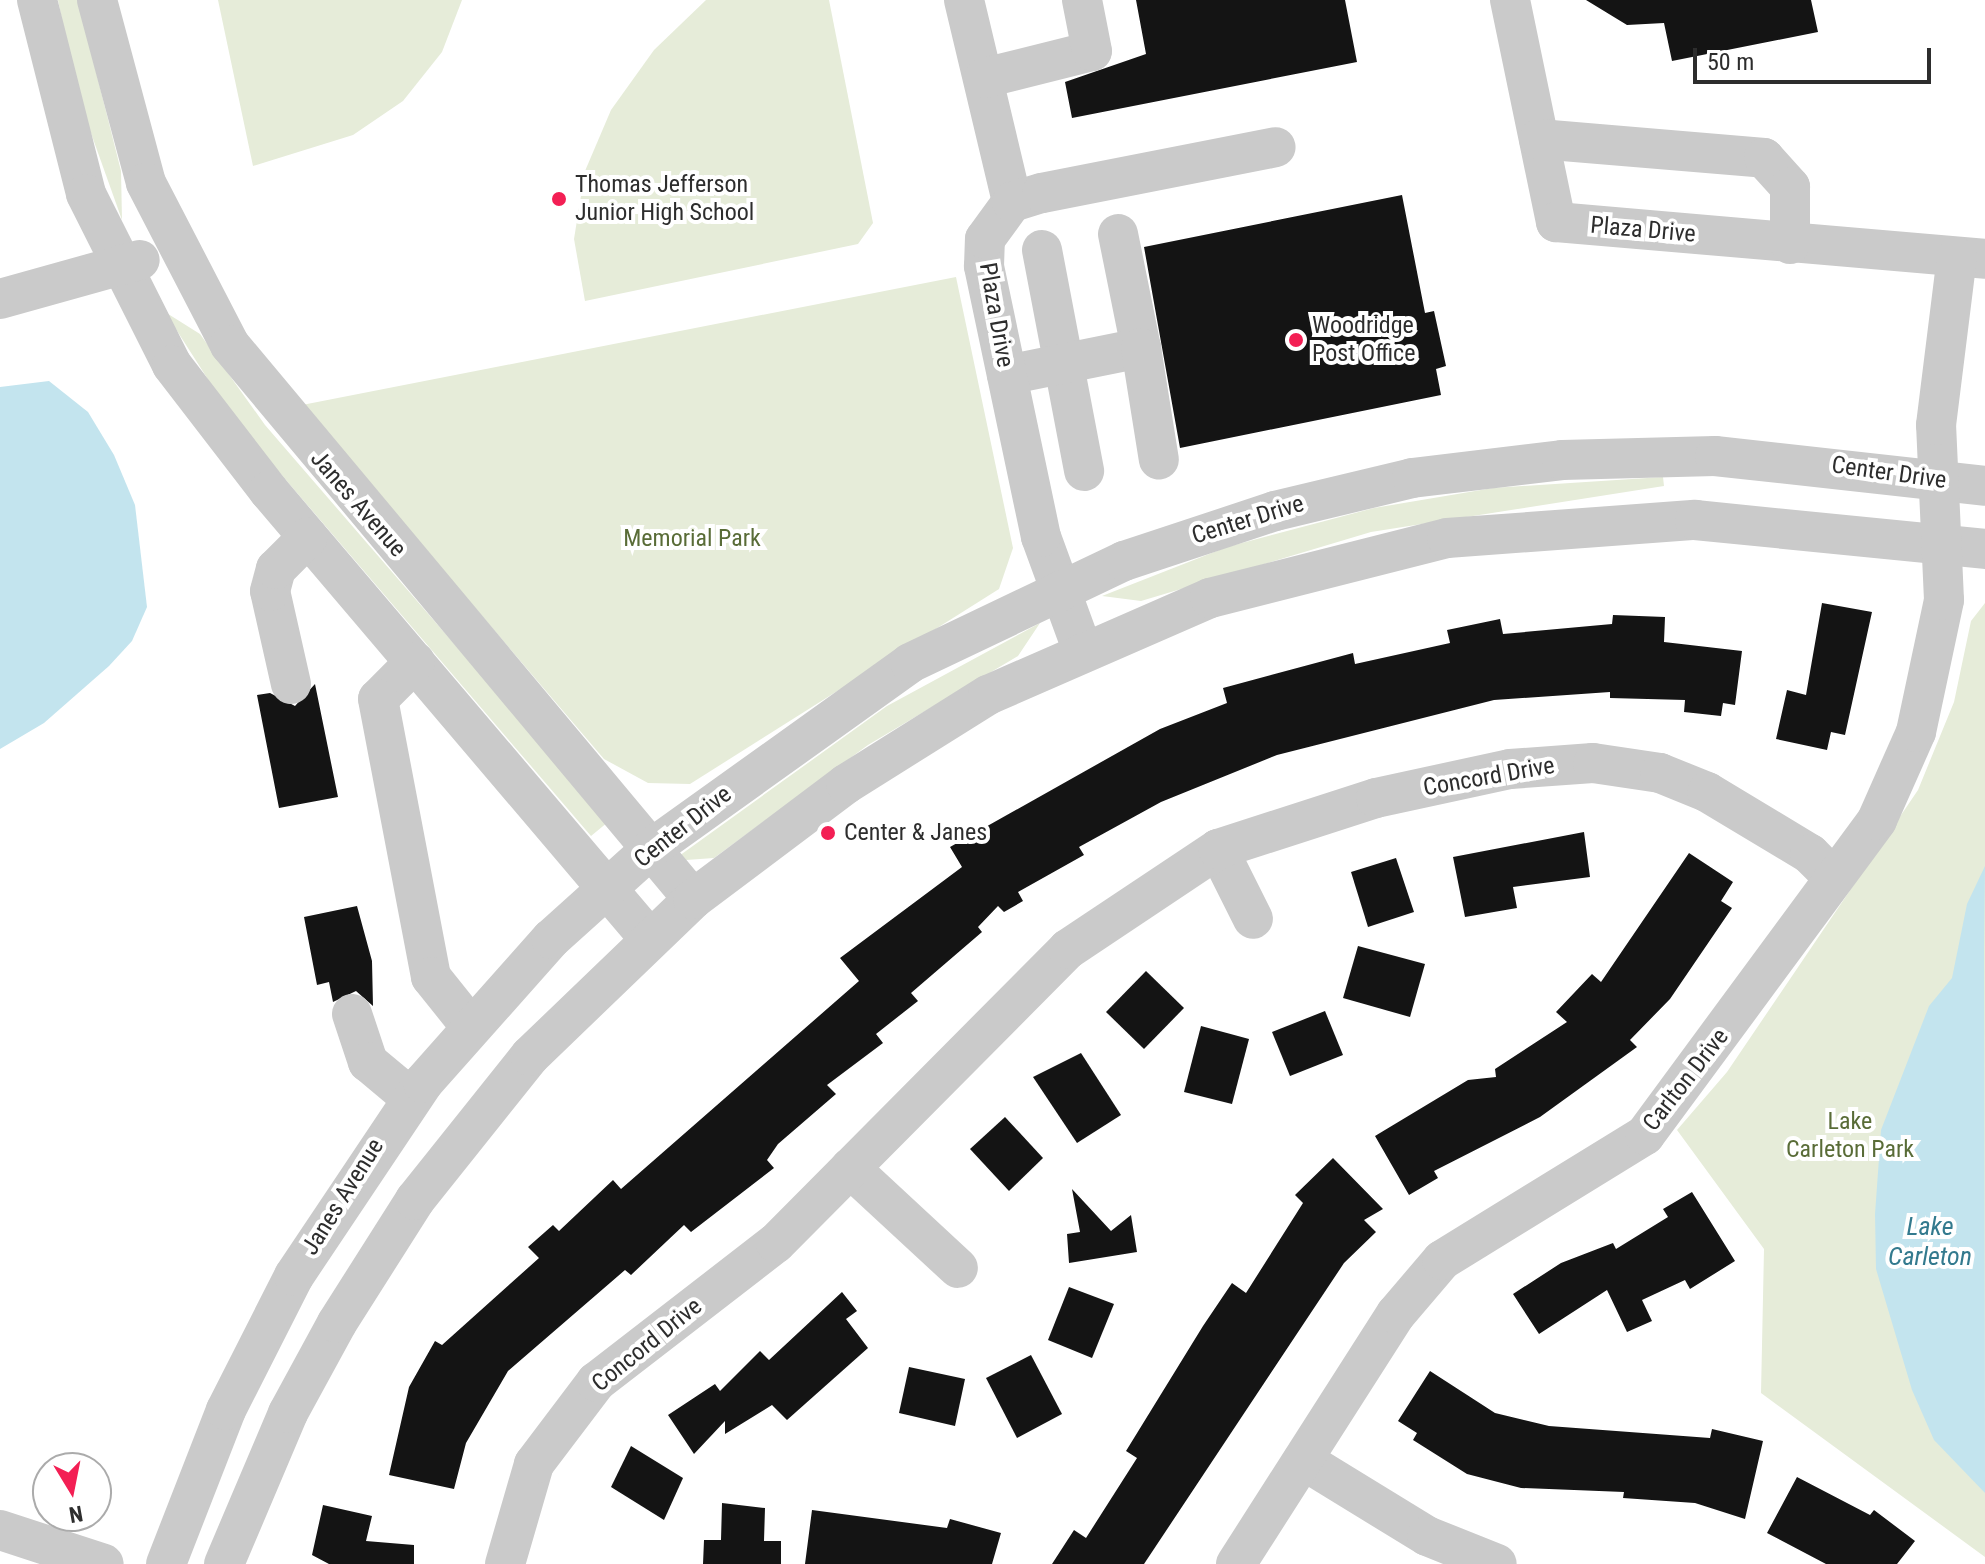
<!DOCTYPE html>
<style>
body{margin:0}
#map{position:relative;width:1985px;height:1564px;overflow:hidden;background:#fff;font-family:"Roboto Condensed",sans-serif}
div>[style]{position:absolute}
[style*='--x']{left:calc(var(--x)*1px);top:calc(var(--y)*1px);width:calc(var(--w)*1px);rotate:calc(var(--a)*1deg)}
.green>*{inset:0;background:#e6ecd9}
.water>*{inset:0;background:#c3e4ee}
.building>*{inset:0;background:#141414}
.minor>*{height:40px;margin:-20px;padding:0 20px;transform-origin:20px;border-radius:20px;background:#cacaca}
.dots>*{width:22px;height:22px;translate:-50% -50%;box-sizing:border-box;border:4px solid #fff;border-radius:50%}
span{translate:-50% -50%;white-space:nowrap;text-align:center;line-height:1.15;-webkit-text-stroke:8px #fff;paint-order:stroke}
.poi-label{font-size:24px;color:#2d2d2d}
.left{translate:0 -50%;text-align:left}
.street-label{font-size:24px;color:#2d2d2d}
.park-label{font-size:24px;color:#596c37}
.water-label{font-size:26px;color:#337a8e;font-style:italic}
.north{position:absolute;left:32px;top:1452px;width:80px;height:80px;box-sizing:border-box;background:#fff;border:2px solid #ababab;border-radius:50%;rotate:170deg;font-size:22px;font-weight:700;line-height:32px;text-align:center;color:#2d2d2d}
.north::after{content:'';display:block;margin:auto;width:28px;height:36px;background:#f31f54;clip-path:polygon(50% 0,100% 100%,50% 72%,0 100%)}
.scale{position:absolute;left:1693px;top:48px;width:238px;height:36px;box-sizing:border-box;border:4px solid #2d2d2d;border-top:0;padding-left:10px;font-size:24px;line-height:28px;white-space:nowrap;color:#2d2d2d;-webkit-text-stroke:6px #fff;paint-order:stroke}
</style>
<div id="map">
<div class="green">
<div style="clip-path:polygon(58px 0,78px 0,121px 171px,122px 220px,77px 94px)"></div>
<div style="clip-path:polygon(218px 0,462px 0,442px 52px,403px 101px,353px 135px,253px 166px)"></div>
<div style="clip-path:polygon(706px 0,829px 0,873px 223px,858px 244px,585px 301px,574px 239px,585px 171px,611px 110px,654px 50px)"></div>
<div style="clip-path:polygon(956px 277px,1013px 548px,999px 589px,690px 784px,648px 783px,604px 759px,302px 405px)"></div>
<div style="clip-path:polygon(165px 312px,200px 334px,265px 425px,608px 822px,591px 836px,232px 417px)"></div>
<div style="clip-path:polygon(1663px 477px,1664px 486px,1371px 532px,1141px 601px,1102px 596px,1227px 547px,1374px 508px,1493px 488px)"></div>
<div style="clip-path:polygon(1985px 603px,1985px 1557px,1761px 1393px,1764px 1249px,1677px 1130px,1727px 1072px,1918px 790px,1954px 702px,1971px 621px)"></div>
<div style="clip-path:polygon(1040px 623px,1018px 656px,868px 745px,714px 858px,672px 861px,887px 706px)"></div>
</div>
<div class="water">
<div style="clip-path:polygon(49px 381px,88px 412px,114px 455px,135px 505px,147px 607px,132px 641px,109px 666px,44px 723px,0 749px,0 387px)"></div>
<div style="clip-path:polygon(1985px 866px,1984px 949px,1985px 1493px,1934px 1440px,1912px 1390px,1876px 1269px,1875px 1214px,1881px 1130px,1929px 1006px,1952px 978px,1967px 904px)"></div>
</div>
<div class="building">
<div style="clip-path:polygon(1136px 0,1345px 0,1357px 62px,1072px 118px,1065px 82px,1146px 54px)"></div>
<div style="clip-path:polygon(1586px 0,1811px 0,1818px 32px,1672px 61px,1664px 23px,1627px 25px)"></div>
<div style="clip-path:polygon(1402px 195px,1425px 313px,1434px 311px,1446px 366px,1436px 369px,1441px 395px,1180px 448px,1144px 247px)"></div>
<div style="clip-path:polygon(1822px 603px,1872px 612px,1845px 735px,1831px 732px,1827px 750px,1776px 739px,1787px 690px,1806px 695px)"></div>
<div style="clip-path:polygon(1613px 615px,1665px 617px,1664px 642px,1742px 651px,1735px 705px,1723px 703px,1721px 716px,1684px 712px,1685px 700px,1610px 698px,1610px 692px,1494px 700px,1277px 755px,1161px 802px,1079px 847px,1084px 855px,1018px 892px,1023px 901px,1004px 912px,998px 906px,978px 927px,982px 932px,911px 993px,918px 1001px,876px 1034px,883px 1043px,827px 1085px,836px 1094px,778px 1144px,767px 1160px,774px 1168px,691px 1232px,684px 1225px,631px 1275px,625px 1270px,508px 1371px,466px 1443px,454px 1489px,389px 1475px,409px 1387px,435px 1341px,442px 1345px,539px 1258px,528px 1247px,553px 1225px,559px 1231px,613px 1180px,621px 1189px,859px 981px,840px 958px,962px 867px,950px 847px,1160px 729px,1227px 703px,1223px 688px,1353px 653px,1355px 664px,1450px 643px,1447px 630px,1500px 619px,1503px 634px,1612px 624px)"></div>
<div style="clip-path:polygon(315px 684px,338px 797px,279px 808px,257px 695px,270px 693px,295px 706px)"></div>
<div style="clip-path:polygon(1584px 832px,1590px 877px,1513px 887px,1517px 908px,1465px 917px,1453px 857px)"></div>
<div style="clip-path:polygon(1689px 853px,1733px 882px,1721px 901px,1732px 908px,1670px 999px,1630px 1040px,1637px 1047px,1540px 1117px,1434px 1171px,1438px 1178px,1409px 1195px,1375px 1136px,1468px 1080px,1496px 1077px,1495px 1069px,1567px 1022px,1556px 1012px,1592px 974px,1601px 982px)"></div>
<div style="clip-path:polygon(1396px 858px,1414px 912px,1368px 927px,1351px 872px)"></div>
<div style="clip-path:polygon(357px 906px,372px 961px,373px 1006px,356px 991px,333px 1002px,329px 982px,317px 985px,304px 917px)"></div>
<div style="clip-path:polygon(1358px 946px,1425px 964px,1410px 1017px,1343px 998px)"></div>
<div style="clip-path:polygon(1146px 971px,1184px 1008px,1144px 1049px,1106px 1012px)"></div>
<div style="clip-path:polygon(1325px 1011px,1343px 1055px,1290px 1076px,1272px 1032px)"></div>
<div style="clip-path:polygon(1201px 1026px,1249px 1039px,1232px 1104px,1184px 1092px)"></div>
<div style="clip-path:polygon(1081px 1053px,1121px 1115px,1077px 1143px,1033px 1077px)"></div>
<div style="clip-path:polygon(1005px 1117px,1043px 1158px,1009px 1191px,970px 1149px)"></div>
<div style="clip-path:polygon(1333px 1158px,1383px 1209px,1364px 1220px,1376px 1232px,1344px 1263px,1144px 1564px,1052px 1564px,1074px 1530px,1086px 1538px,1137px 1458px,1126px 1451px,1203px 1326px,1232px 1283px,1246px 1293px,1303px 1203px,1295px 1195px)"></div>
<div style="clip-path:polygon(1072px 1189px,1111px 1231px,1131px 1215px,1137px 1252px,1069px 1263px,1067px 1234px,1080px 1232px)"></div>
<div style="clip-path:polygon(1692px 1192px,1735px 1261px,1690px 1289px,1685px 1280px,1642px 1300px,1652px 1321px,1627px 1332px,1607px 1290px,1539px 1334px,1513px 1294px,1561px 1263px,1613px 1243px,1616px 1249px,1668px 1217px,1663px 1209px)"></div>
<div style="clip-path:polygon(1069px 1287px,1114px 1304px,1092px 1358px,1048px 1340px)"></div>
<div style="clip-path:polygon(842px 1292px,857px 1311px,846px 1319px,868px 1348px,787px 1420px,772px 1405px,725px 1434px,725px 1421px,694px 1454px,668px 1415px,715px 1384px,720px 1391px,760px 1351px,769px 1360px)"></div>
<div style="clip-path:polygon(1031px 1355px,1062px 1414px,1017px 1438px,986px 1378px)"></div>
<div style="clip-path:polygon(909px 1367px,965px 1379px,955px 1426px,899px 1413px)"></div>
<div style="clip-path:polygon(1430px 1371px,1495px 1413px,1549px 1426px,1710px 1438px,1712px 1429px,1763px 1441px,1745px 1519px,1695px 1503px,1623px 1498px,1624px 1492px,1521px 1488px,1467px 1474px,1413px 1440px,1417px 1433px,1398px 1421px)"></div>
<div style="clip-path:polygon(631px 1446px,683px 1478px,664px 1520px,611px 1487px)"></div>
<div style="clip-path:polygon(1797px 1477px,1870px 1515px,1874px 1510px,1915px 1541px,1897px 1564px,1826px 1564px,1767px 1533px)"></div>
<div style="clip-path:polygon(722px 1503px,765px 1508px,764px 1541px,781px 1541px,781px 1564px,703px 1564px,704px 1540px,721px 1540px)"></div>
<div style="clip-path:polygon(323px 1505px,372px 1516px,366px 1541px,414px 1545px,414px 1564px,329px 1564px,312px 1555px)"></div>
<div style="clip-path:polygon(812px 1510px,947px 1528px,950px 1519px,1001px 1533px,992px 1564px,805px 1564px)"></div>
</div>
<div class="minor">
<div style="--x:37;--y:0;--w:200;--a:75.8"></div>
<div style="--x:86;--y:194;--w:191;--a:63.3"></div>
<div style="--x:172;--y:365;--w:159;--a:52.4"></div>
<div style="--x:269;--y:491;--w:585;--a:49.64"></div>
<div style="--x:97;--y:0;--w:189;--a:75"></div>
<div style="--x:146;--y:183;--w:182;--a:62.6"></div>
<div style="--x:230;--y:345;--w:722;--a:50.11"></div>
<div style="--x:964;--y:0;--w:208;--a:76.6"></div>
<div style="--x:1510;--y:0;--w:227;--a:78.3"></div>
<div style="--x:1556;--y:222;--w:431;--a:4.9"></div>
<div style="--x:984;--y:78;--w:111;--a:-14"></div>
<div style="--x:1092;--y:51;--w:52;--a:-101.1"></div>
<div style="--x:1539;--y:139;--w:226;--a:4.8"></div>
<div style="--x:1764;--y:158;--w:39;--a:48"></div>
<div style="--x:1790;--y:187;--w:57;--a:90"></div>
<div style="--x:1118;--y:234;--w:116;--a:78.6"></div>
<div style="--x:1042;--y:250;--w:225;--a:79.2"></div>
<div style="--x:0;--y:299;--w:145;--a:-15.6"></div>
<div style="--x:1007;--y:375;--w:137;--a:-11.4"></div>
<div style="--x:1141;--y:348;--w:113;--a:80.9"></div>
<div style="--x:1082;--y:649;--w:119;--a:-110.1"></div>
<div style="--x:1041;--y:537;--w:277;--a:-101.9"></div>
<div style="--x:984;--y:266;--w:27;--a:-88"></div>
<div style="--x:985;--y:239;--w:46;--a:-53.9"></div>
<div style="--x:1012;--y:202;--w:31;--a:-17"></div>
<div style="--x:1042;--y:193;--w:238;--a:-11.1"></div>
<div style="--x:415;--y:662;--w:52;--a:135"></div>
<div style="--x:378;--y:699;--w:283;--a:79.2"></div>
<div style="--x:431;--y:977;--w:64;--a:51.3"></div>
<div style="--x:291;--y:684;--w:95;--a:-102.7"></div>
<div style="--x:270;--y:591;--w:23;--a:-75"></div>
<div style="--x:276;--y:569;--w:45;--a:-45"></div>
<div style="--x:1218;--y:849;--w:78;--a:63.4"></div>
<div style="--x:352;--y:1014;--w:51;--a:71.6"></div>
<div style="--x:368;--y:1062;--w:56;--a:39.9"></div>
<div style="--x:850;--y:1168;--w:147;--a:42.8"></div>
<div style="--x:1303;--y:1460;--w:145;--a:31.5"></div>
<div style="--x:1427;--y:1536;--w:75;--a:21.8"></div>
<div style="--x:0;--y:1530;--w:109;--a:18.1"></div>
<div style="--x:166;--y:1564;--w:165;--a:-68.7"></div>
<div style="--x:226;--y:1410;--w:150;--a:-63.1"></div>
<div style="--x:294;--y:1276;--w:232;--a:-56.2"></div>
<div style="--x:423;--y:1083;--w:193;--a:-48.4"></div>
<div style="--x:551;--y:939;--w:136;--a:-42"></div>
<div style="--x:652;--y:848;--w:317;--a:-35.6"></div>
<div style="--x:910;--y:663;--w:237;--a:-25.5"></div>
<div style="--x:1124;--y:561;--w:159;--a:-18.3"></div>
<div style="--x:1275;--y:511;--w:141;--a:-13.5"></div>
<div style="--x:1412;--y:478;--w:151;--a:-6.8"></div>
<div style="--x:1562;--y:460;--w:153;--a:-1.5"></div>
<div style="--x:1715;--y:456;--w:272;--a:6.3"></div>
<div style="--x:224;--y:1564;--w:164;--a:-67"></div>
<div style="--x:288;--y:1413;--w:102;--a:-61.4"></div>
<div style="--x:337;--y:1323;--w:146;--a:-57.6"></div>
<div style="--x:415;--y:1200;--w:184;--a:-51.4"></div>
<div style="--x:530;--y:1056;--w:226;--a:-43.9"></div>
<div style="--x:693;--y:899;--w:191;--a:-36.9"></div>
<div style="--x:846;--y:784;--w:168;--a:-32.1"></div>
<div style="--x:988;--y:695;--w:242;--a:-23.6"></div>
<div style="--x:1210;--y:598;--w:244;--a:-14.2"></div>
<div style="--x:1447;--y:538;--w:249;--a:-4.2"></div>
<div style="--x:1695;--y:520;--w:291;--a:5.7"></div>
<div style="--x:505;--y:1564;--w:104;--a:-73.8"></div>
<div style="--x:534;--y:1464;--w:103;--a:-52.9"></div>
<div style="--x:596;--y:1382;--w:227;--a:-37.7"></div>
<div style="--x:776;--y:1243;--w:414;--a:-45.2"></div>
<div style="--x:1068;--y:949;--w:180;--a:-33.7"></div>
<div style="--x:1218;--y:849;--w:166;--a:-17.9"></div>
<div style="--x:1376;--y:798;--w:137;--a:-12.2"></div>
<div style="--x:1510;--y:769;--w:83;--a:-4.1"></div>
<div style="--x:1593;--y:763;--w:68;--a:8.5"></div>
<div style="--x:1660;--y:773;--w:51;--a:22"></div>
<div style="--x:1707;--y:792;--w:120;--a:31"></div>
<div style="--x:1810;--y:854;--w:33;--a:45"></div>
<div style="--x:1236;--y:1564;--w:297;--a:-57.4"></div>
<div style="--x:1396;--y:1314;--w:71;--a:-49.6"></div>
<div style="--x:1442;--y:1260;--w:238;--a:-31.6"></div>
<div style="--x:1645;--y:1135;--w:391;--a:-53.6"></div>
<div style="--x:1877;--y:820;--w:96;--a:-66.1"></div>
<div style="--x:1916;--y:732;--w:135;--a:-78"></div>
<div style="--x:1944;--y:600;--w:175;--a:-92.6"></div>
<div style="--x:1936;--y:425;--w:169;--a:-82.9"></div>
</div>
<div class="dots">
<div style="left:559px;top:199px;background:#f31f54"></div>
<div style="left:1296px;top:340px;background:#f31f54"></div>
<div style="left:828px;top:833px;background:#f31f54"></div>
</div>
<div class="poi-label">
<span class="left" style="left:575px;top:199px">Thomas Jefferson<br>Junior High School</span>
<span class="left" style="left:1312px;top:340px">Woodridge<br>Post Office</span>
<span class="left" style="left:844px;top:833px">Center &amp; Janes</span>
</div>
<div class="street-label">
<span style="left:1643px;top:230px;rotate:5deg">Plaza Drive</span>
<span style="left:996px;top:315px;rotate:80deg">Plaza Drive</span>
<span style="left:1889px;top:473px;rotate:8deg">Center Drive</span>
<span style="left:358px;top:504px;rotate:49deg">Janes Avenue</span>
<span style="left:1248px;top:520px;rotate:-17deg">Center Drive</span>
<span style="left:1489px;top:777px;rotate:-10deg">Concord Drive</span>
<span style="left:683px;top:827px;rotate:-38deg">Center Drive</span>
<span style="left:1686px;top:1080px;rotate:-52deg">Carlton Drive</span>
<span style="left:343px;top:1197px;rotate:-58deg">Janes Avenue</span>
<span style="left:647px;top:1345px;rotate:-39deg">Concord Drive</span>
</div>
<div class="park-label">
<span style="left:692px;top:539px">Memorial Park</span>
<span style="left:1850px;top:1136px">Lake<br>Carleton Park</span>
</div>
<div class="water-label">
<span style="left:1930px;top:1242px">Lake<br>Carleton</span>
</div>
<div class="north">N</div>
<div class="scale">50 m</div>
</div>
